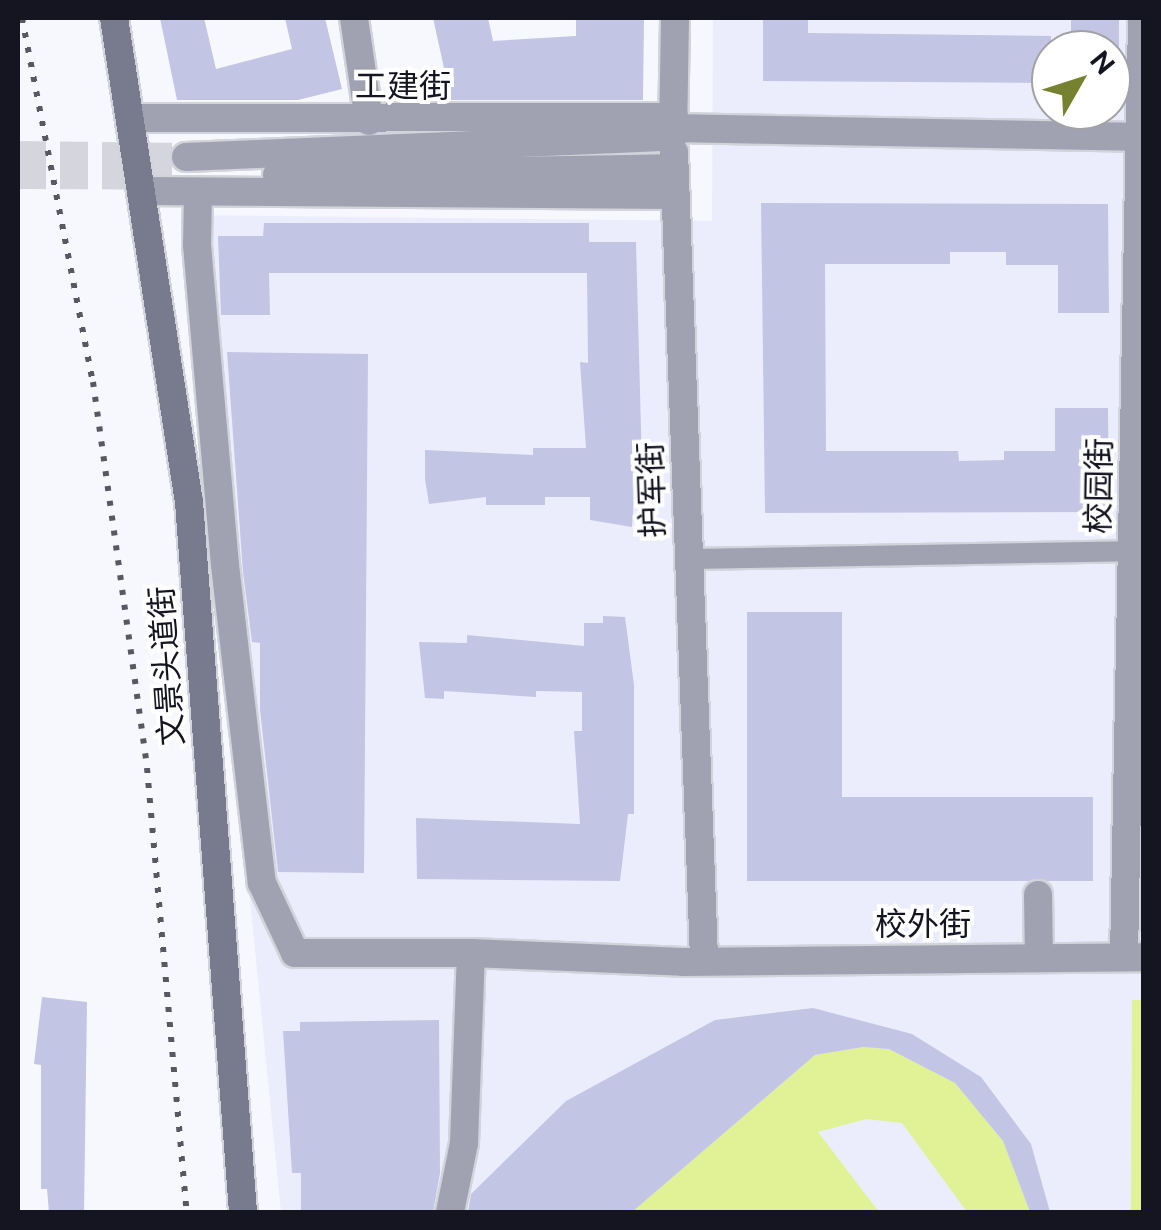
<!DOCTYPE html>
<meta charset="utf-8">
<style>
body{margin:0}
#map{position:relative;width:1161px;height:1230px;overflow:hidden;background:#f7f7fe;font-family:Ubuntu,"Noto Sans SC",sans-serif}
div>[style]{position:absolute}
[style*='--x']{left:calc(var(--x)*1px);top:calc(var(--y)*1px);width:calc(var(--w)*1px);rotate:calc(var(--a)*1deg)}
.built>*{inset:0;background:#ebedfd}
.green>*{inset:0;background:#e1f195}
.building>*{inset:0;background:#c3c5e5}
.tertiary-tunnel>*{height:28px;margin-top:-14px;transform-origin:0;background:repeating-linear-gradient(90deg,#d5d5dd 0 28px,transparent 0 42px)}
.roads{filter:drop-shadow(2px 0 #d3d3db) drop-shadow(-2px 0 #d3d3db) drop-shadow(0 2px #d3d3db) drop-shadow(0 -2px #d3d3db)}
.pedestrian>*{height:20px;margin:-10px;padding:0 10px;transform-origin:10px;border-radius:10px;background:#a1a2b1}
.minor>*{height:28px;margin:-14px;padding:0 14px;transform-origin:14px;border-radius:14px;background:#a1a2b1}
.tertiary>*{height:28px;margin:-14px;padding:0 14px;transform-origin:14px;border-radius:14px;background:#a1a2b1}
.secondary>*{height:28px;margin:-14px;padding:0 14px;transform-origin:14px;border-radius:14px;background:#787a8e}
.rail>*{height:6px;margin-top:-3px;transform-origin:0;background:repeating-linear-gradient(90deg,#585863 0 5px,transparent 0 15px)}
span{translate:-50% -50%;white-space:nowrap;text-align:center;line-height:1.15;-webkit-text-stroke:8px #fff;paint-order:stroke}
.street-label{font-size:32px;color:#151521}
.frame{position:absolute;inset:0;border:20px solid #151521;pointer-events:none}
.north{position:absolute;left:1031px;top:30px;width:100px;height:100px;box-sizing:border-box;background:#fff;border:2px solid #a1a1a6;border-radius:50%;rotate:51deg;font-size:28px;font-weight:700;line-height:40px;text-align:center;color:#151521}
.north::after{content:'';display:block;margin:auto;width:35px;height:45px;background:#76822f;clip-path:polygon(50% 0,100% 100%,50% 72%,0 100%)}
</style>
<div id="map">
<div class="built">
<div style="clip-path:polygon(evenodd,713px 18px,1143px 18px,1143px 1212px,281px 1212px,182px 215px,712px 221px,713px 18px,1051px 50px,1111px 50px,1111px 110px,1051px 110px,1051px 50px)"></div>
</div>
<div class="green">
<div style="clip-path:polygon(1132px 1000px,1143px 1000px,1143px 1212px,1131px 1212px)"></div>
<div style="clip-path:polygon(863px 1047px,889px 1049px,955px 1083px,1003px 1141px,1030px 1212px,967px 1212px,902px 1123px,866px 1119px,818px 1132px,879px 1212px,632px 1212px,815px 1055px)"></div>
</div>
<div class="building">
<div style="clip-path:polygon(160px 18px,204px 18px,216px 69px,292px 49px,285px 18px,325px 18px,342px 89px,298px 100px,177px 100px)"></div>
<div style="clip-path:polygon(433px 18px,488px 18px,493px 41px,576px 36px,576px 18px,644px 18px,643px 100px,451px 100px)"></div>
<div style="clip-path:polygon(763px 18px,808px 18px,808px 33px,1051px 36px,1051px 83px,763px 81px)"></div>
<div style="clip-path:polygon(1071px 18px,1119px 18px,1119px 50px,1071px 50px)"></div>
<div style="clip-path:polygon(761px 203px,1108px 204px,1109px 313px,1058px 313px,1058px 265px,1006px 265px,1006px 252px,950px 252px,950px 264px,825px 264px,826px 451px,958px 451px,959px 461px,1004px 460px,1004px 451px,1055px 451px,1055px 408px,1108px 408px,1109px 512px,765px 513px)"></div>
<div style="clip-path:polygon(264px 223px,589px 223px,589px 242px,636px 242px,642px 467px,636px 467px,632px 527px,590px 520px,590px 497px,545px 497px,545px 505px,486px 505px,486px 497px,429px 504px,425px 479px,425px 450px,533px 455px,533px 448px,586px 448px,580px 362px,588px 363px,587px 273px,269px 273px,270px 315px,221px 315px,218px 236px,263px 236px)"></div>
<div style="clip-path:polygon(227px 352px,368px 354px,364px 873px,278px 872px,260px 710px,260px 643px,252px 642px,243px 572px)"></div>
<div style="clip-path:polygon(747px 612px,842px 612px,842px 797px,1093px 797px,1093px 881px,747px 881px)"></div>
<div style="clip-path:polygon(603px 616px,625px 617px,634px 685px,634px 814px,628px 814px,620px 881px,417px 879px,416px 818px,580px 824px,574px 731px,582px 731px,582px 692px,536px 691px,536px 697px,444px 691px,444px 699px,425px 698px,419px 642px,467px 643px,467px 635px,584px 646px,584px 623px,603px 623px)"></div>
<div style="clip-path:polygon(42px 997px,87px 1002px,84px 1212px,49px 1212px,47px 1189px,41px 1189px,41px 1065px,34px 1064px)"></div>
<div style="clip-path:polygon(813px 1008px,912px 1034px,981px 1077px,1031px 1144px,1050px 1212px,1030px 1212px,1003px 1141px,955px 1083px,889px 1049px,863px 1047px,815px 1055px,632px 1212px,468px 1212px,471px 1194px,566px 1101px,715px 1020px)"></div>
<div style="clip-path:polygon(439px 1020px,440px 1173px,433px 1212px,301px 1212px,301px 1173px,292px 1173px,283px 1031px,300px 1031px,300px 1022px)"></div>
</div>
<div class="tertiary-tunnel">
<div style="--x:18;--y:155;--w:168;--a:0.7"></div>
<div style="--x:18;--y:175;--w:167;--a:0.3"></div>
</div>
<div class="roads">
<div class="pedestrian">
<div style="--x:689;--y:559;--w:443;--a:-1"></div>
</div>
<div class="minor">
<div style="--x:673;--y:128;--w:471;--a:1.1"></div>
<div style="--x:674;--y:152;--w:809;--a:87.87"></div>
<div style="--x:198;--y:193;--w:52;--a:91.1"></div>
<div style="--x:197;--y:245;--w:321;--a:85"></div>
<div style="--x:225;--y:565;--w:320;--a:83.4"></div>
<div style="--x:262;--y:883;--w:77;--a:64.8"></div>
<div style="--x:295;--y:953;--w:176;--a:0"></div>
<div style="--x:1038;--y:895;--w:62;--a:89.1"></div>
<div style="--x:1124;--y:957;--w:939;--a:-88.9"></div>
<div style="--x:450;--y:1212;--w:70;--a:-78.5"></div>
<div style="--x:464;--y:1143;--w:190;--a:-87.9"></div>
<div style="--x:471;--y:953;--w:212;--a:2.4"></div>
<div style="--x:683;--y:962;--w:459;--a:-0.6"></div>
</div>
<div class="tertiary">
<div style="--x:354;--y:18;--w:104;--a:81.7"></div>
<div style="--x:132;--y:118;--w:542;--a:-0.11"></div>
<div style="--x:673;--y:135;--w:117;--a:-89"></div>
<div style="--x:186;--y:157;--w:487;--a:-2.4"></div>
<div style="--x:277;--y:175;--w:398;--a:-1"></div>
<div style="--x:144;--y:191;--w:532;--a:0.43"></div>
</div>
<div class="secondary">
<div style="--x:114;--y:18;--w:490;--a:81.2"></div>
<div style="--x:189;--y:502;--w:712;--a:85.65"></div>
</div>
</div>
<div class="rail">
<div style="--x:22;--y:18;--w:371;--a:79"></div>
<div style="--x:93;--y:382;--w:390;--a:82"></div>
<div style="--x:147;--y:768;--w:446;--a:84.9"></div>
</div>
<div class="street-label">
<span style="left:403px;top:85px">工建街</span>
<span style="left:1098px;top:486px;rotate:-89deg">校园街</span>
<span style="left:651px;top:490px;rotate:-92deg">护军街</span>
<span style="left:166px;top:666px;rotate:-94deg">文景头道街</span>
<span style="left:923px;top:923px">校外街</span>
</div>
<div class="frame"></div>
<div class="north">N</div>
</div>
